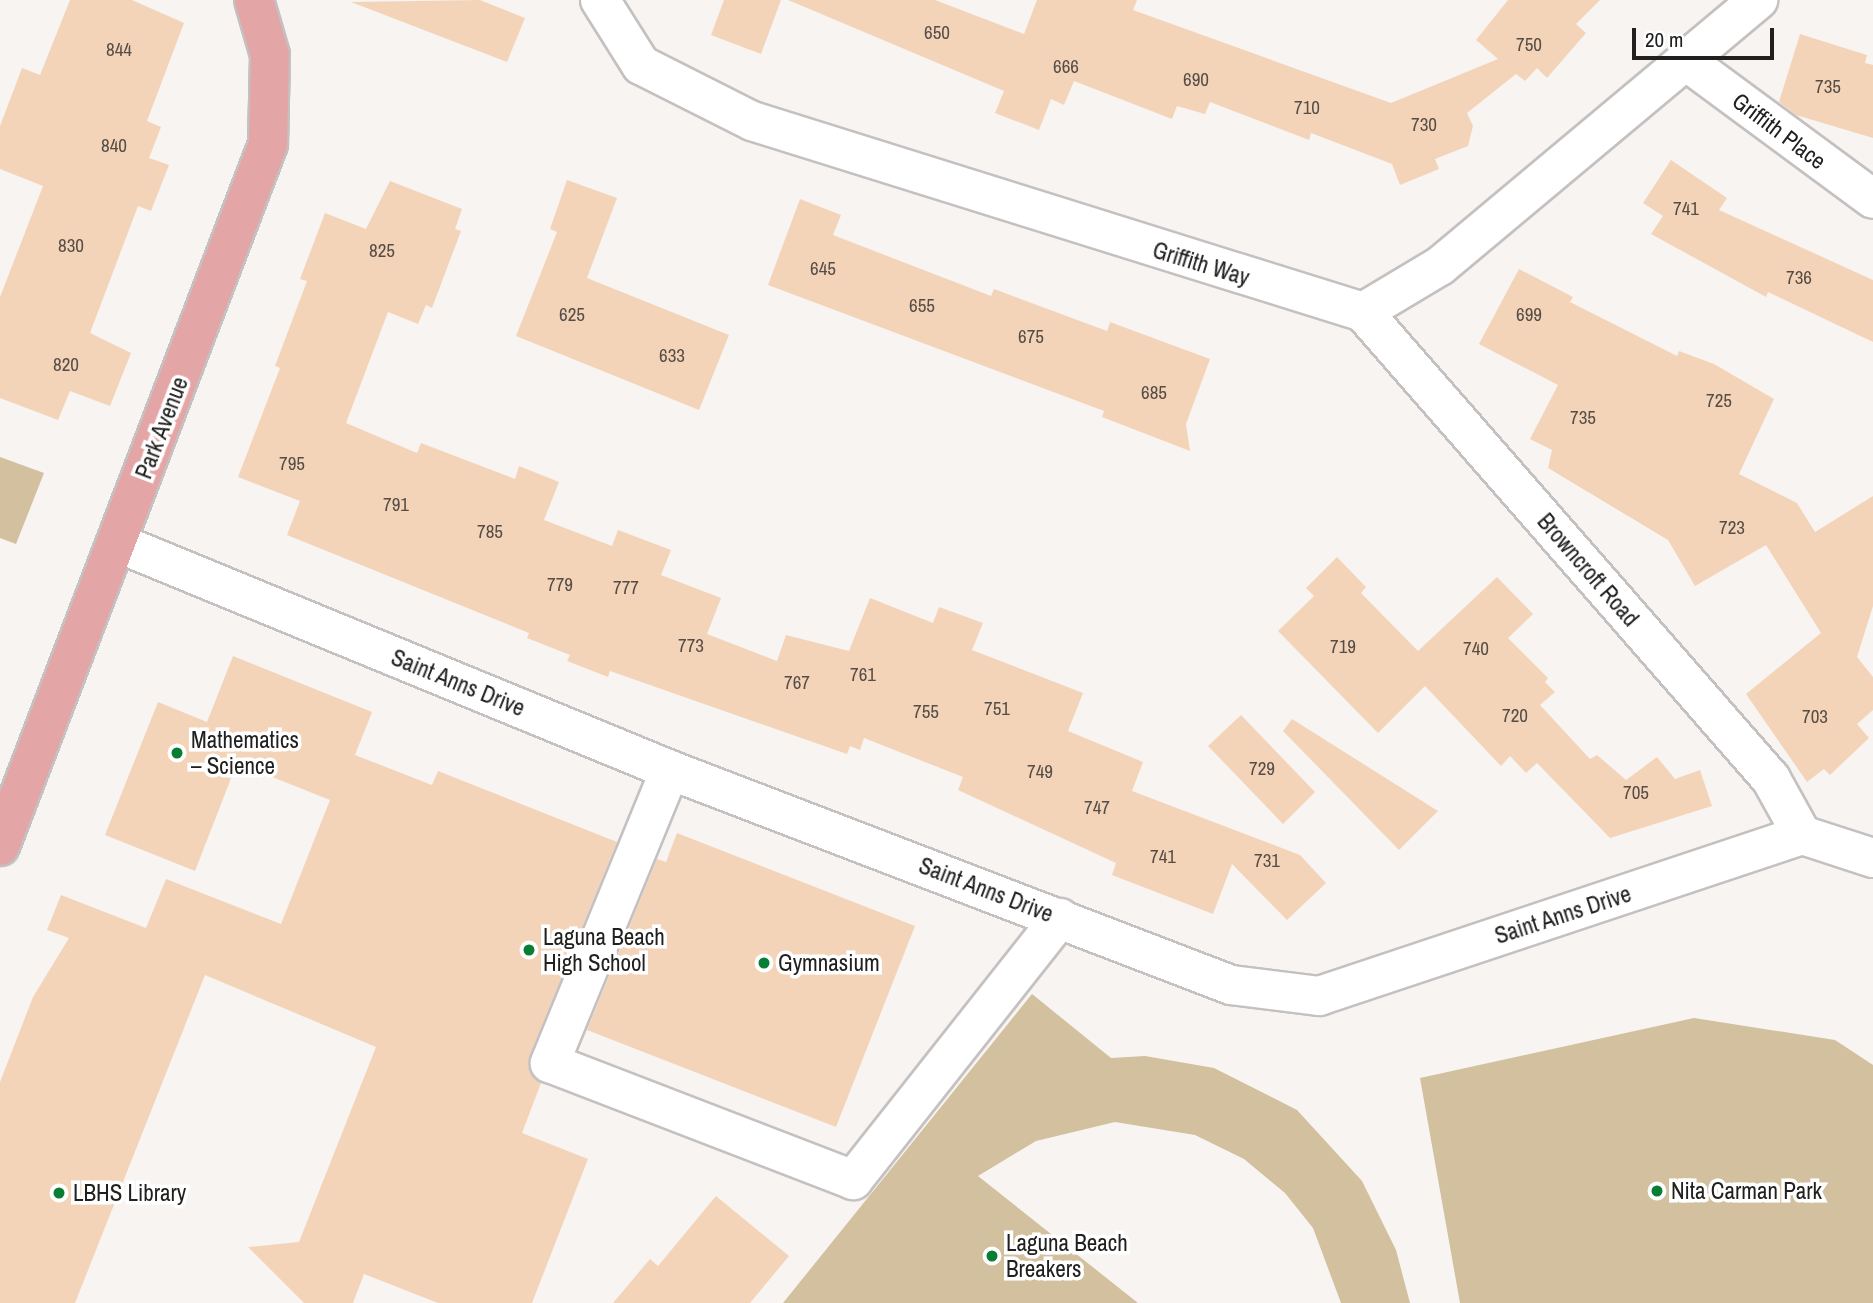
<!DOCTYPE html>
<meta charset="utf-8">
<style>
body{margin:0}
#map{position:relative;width:1873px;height:1303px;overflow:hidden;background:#f7f4f2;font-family:"Archivo Narrow",sans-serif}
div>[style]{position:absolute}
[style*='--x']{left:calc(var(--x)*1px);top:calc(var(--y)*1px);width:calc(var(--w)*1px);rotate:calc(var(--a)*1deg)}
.green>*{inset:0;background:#d2c09e}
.building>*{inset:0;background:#f4d4b9}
.roads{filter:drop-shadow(2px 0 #c4c1c0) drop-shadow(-2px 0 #c4c1c0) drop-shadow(0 2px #c4c1c0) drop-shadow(0 -2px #c4c1c0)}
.minor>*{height:38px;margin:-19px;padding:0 19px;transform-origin:19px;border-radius:19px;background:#fff}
.major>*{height:38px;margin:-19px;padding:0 19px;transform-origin:19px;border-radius:19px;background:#e4a5a7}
.dots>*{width:19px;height:19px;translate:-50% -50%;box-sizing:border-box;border:4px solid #fff;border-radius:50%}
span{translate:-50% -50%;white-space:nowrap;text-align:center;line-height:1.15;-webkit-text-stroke:7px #fff;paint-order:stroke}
.number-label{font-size:19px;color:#564d46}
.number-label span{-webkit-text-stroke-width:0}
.street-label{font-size:23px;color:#21201f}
.poi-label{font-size:23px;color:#21201f}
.left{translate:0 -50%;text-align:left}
.scale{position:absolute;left:1632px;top:28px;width:142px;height:32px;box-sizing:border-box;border:4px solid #21201f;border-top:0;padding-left:9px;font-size:21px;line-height:24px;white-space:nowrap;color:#21201f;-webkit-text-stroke:5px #fff;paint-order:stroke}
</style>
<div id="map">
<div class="green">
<div style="clip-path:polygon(0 457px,44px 473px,16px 544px,0 538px)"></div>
<div style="clip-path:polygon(1032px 994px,1111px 1058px,1145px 1056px,1214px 1068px,1297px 1110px,1362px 1181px,1396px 1250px,1410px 1303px,1341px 1303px,1313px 1228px,1285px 1193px,1244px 1159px,1195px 1135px,1115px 1122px,1036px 1141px,978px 1176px,1138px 1303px,783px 1303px)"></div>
<div style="clip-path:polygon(1694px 1018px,1835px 1040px,1873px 1065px,1873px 1303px,1460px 1303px,1420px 1078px)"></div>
</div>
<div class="building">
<div style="clip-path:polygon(70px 0,132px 0,184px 23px,147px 121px,161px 127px,149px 158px,169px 165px,151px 211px,138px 206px,90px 333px,131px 353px,110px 406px,70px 391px,58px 420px,0 398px,0 297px,43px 186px,0 169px,0 126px,22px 68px,40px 75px)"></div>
<div style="clip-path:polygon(480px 0,525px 18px,507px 62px,351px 2px)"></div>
<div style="clip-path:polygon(724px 0,781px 0,761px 54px,711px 35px)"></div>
<div style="clip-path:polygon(788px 0,935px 0,1024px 34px,1037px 0,1137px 0,1133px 10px,1391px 103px,1498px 59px,1476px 40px,1508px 0,1600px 0,1576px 24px,1586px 33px,1547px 78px,1537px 68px,1525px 81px,1516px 74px,1467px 113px,1473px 126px,1468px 146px,1435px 159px,1439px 169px,1400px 185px,1392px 164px,1311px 133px,1309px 140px,1210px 102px,1205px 114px,1177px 106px,1172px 119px,1074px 81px,1064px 105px,1051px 99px,1039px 130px,995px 113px,1004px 91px)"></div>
<div style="clip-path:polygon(1800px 34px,1867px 55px,1865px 63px,1873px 65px,1873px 138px,1796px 115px,1779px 102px)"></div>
<div style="clip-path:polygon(1671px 160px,1727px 198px,1719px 210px,1873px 280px,1873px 342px,1768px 292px,1766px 297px,1651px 234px,1663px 216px,1643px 203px)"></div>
<div style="clip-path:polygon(567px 180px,617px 198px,587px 278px,729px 335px,699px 410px,516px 336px,557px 232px,550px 229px)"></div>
<div style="clip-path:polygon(390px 181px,462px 209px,455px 229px,461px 231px,432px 308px,426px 305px,418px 324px,388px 312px,346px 423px,417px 453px,421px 443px,515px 479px,519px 466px,559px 482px,544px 520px,612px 546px,618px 530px,671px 550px,661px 575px,721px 598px,707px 634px,777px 661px,786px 635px,849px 651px,870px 598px,933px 623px,939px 607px,983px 623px,972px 650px,1083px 693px,1068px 731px,1143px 762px,1132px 791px,1300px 855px,1326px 883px,1287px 920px,1232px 864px,1213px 914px,1112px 875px,1116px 863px,958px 790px,963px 777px,864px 738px,860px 750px,850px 746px,847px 754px,610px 671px,608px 677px,567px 661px,570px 655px,527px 638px,529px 633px,287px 535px,300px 501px,238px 477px,280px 368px,275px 366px,307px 281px,300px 279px,325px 213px,366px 229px)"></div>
<div style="clip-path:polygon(800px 199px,841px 215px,833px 235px,991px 296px,994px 289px,1107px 331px,1110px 322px,1210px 359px,1186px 424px,1190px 451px,1102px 417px,1104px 411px,768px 285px)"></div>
<div style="clip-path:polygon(1519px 269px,1573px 297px,1570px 302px,1677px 356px,1679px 351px,1714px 364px,1774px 399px,1739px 474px,1797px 503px,1815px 532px,1873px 496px,1873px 606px,1857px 657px,1873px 677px,1873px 710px,1857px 724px,1869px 738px,1830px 775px,1824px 769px,1807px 782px,1746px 694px,1821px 633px,1766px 545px,1695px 586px,1668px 540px,1548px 468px,1552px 450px,1530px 439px,1558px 385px,1479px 344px)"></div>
<div style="clip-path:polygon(1337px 557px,1366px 587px,1361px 593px,1418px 651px,1497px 577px,1533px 614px,1508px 638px,1548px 678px,1545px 682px,1555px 692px,1540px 705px,1590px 759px,1597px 755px,1626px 780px,1657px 757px,1675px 779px,1700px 770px,1712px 806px,1610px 838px,1537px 763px,1526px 773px,1510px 756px,1501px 766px,1425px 686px,1378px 733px,1278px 631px,1314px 596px,1306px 588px)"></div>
<div style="clip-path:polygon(233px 656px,372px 712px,355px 755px,432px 785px,438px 771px,617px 842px,530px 1055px,529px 1067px,541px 1083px,522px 1133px,588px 1159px,532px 1303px,438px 1303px,364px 1274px,353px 1303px,304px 1303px,248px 1247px,299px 1242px,376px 1047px,205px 975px,75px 1303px,0 1303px,0 1082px,33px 997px,69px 938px,47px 930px,61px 895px,146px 928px,166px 879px,281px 924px,330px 800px,237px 763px,195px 871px,105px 835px,158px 702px,207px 722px)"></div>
<div style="clip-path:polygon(1241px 715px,1315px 792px,1283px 824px,1208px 746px)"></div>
<div style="clip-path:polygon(1292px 719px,1438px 811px,1399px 850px,1283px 731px)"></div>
<div style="clip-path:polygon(677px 833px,915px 926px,836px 1127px,587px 1030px,657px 859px,666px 862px)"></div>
<div style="clip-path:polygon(716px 1196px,789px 1256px,750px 1303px,613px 1303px,650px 1259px,658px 1266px)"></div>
</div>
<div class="roads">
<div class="minor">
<div style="--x:600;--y:0;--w:77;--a:57.8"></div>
<div style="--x:641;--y:65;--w:124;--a:26.8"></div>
<div style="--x:752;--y:121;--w:640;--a:17.36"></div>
<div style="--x:1363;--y:312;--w:90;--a:-30.9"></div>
<div style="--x:1440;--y:266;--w:415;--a:-39.9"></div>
<div style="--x:1686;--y:61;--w:232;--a:36.4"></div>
<div style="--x:1363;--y:312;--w:620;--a:48.86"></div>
<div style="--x:1771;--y:779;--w:64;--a:61"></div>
<div style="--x:118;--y:543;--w:597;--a:22.35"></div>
<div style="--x:670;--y:770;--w:601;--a:20.97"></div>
<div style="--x:1231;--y:985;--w:89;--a:7.1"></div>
<div style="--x:1319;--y:996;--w:509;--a:-18.43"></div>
<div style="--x:1802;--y:835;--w:75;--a:17.9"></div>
<div style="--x:670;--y:770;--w:317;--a:112.3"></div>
<div style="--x:550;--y:1063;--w:325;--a:21.1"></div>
<div style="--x:853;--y:1180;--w:334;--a:-51.7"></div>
</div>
<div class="major">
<div style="--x:0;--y:846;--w:751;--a:-69.1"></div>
<div style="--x:268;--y:144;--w:89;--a:-88.7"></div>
<div style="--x:270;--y:55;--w:57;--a:-106.2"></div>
</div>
</div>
<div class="dots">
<div style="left:177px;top:753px;background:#097d34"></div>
<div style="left:529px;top:950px;background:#097d34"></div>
<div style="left:764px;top:963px;background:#097d34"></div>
<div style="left:1657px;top:1191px;background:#097d34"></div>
<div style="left:59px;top:1193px;background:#097d34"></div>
<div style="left:992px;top:1256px;background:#097d34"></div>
</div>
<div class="number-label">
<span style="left:937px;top:33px">650</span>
<span style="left:1529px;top:45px">750</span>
<span style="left:119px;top:50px">844</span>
<span style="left:1066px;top:67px">666</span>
<span style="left:1196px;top:80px">690</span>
<span style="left:1828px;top:87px">735</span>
<span style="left:1307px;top:108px">710</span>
<span style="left:1424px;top:125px">730</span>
<span style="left:114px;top:146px">840</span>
<span style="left:1686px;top:209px">741</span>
<span style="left:71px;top:246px">830</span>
<span style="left:382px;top:251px">825</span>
<span style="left:823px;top:269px">645</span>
<span style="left:1799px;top:278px">736</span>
<span style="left:922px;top:306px">655</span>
<span style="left:572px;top:315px">625</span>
<span style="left:1529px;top:315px">699</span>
<span style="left:1031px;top:337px">675</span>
<span style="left:672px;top:356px">633</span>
<span style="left:66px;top:365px">820</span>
<span style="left:1154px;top:393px">685</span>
<span style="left:1719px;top:401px">725</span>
<span style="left:1583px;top:418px">735</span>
<span style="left:292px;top:464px">795</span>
<span style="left:396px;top:505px">791</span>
<span style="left:1732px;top:528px">723</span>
<span style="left:490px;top:532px">785</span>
<span style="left:560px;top:585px">779</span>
<span style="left:626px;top:588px">777</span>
<span style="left:691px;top:646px">773</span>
<span style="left:1343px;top:647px">719</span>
<span style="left:1476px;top:649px">740</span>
<span style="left:863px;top:675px">761</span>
<span style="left:797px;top:683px">767</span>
<span style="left:997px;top:709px">751</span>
<span style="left:926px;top:712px">755</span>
<span style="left:1515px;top:716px">720</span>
<span style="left:1815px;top:717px">703</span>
<span style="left:1262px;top:769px">729</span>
<span style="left:1040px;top:772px">749</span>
<span style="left:1636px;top:793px">705</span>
<span style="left:1097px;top:808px">747</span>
<span style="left:1163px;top:857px">741</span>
<span style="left:1267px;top:861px">731</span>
</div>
<div class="street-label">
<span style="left:1779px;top:131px;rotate:37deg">Griffith Place</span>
<span style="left:1201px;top:264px;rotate:17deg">Griffith Way</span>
<span style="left:162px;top:428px;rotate:-69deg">Park Avenue</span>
<span style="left:1588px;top:570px;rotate:49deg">Browncroft Road</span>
<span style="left:458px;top:683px;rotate:22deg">Saint Anns Drive</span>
<span style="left:986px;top:890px;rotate:21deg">Saint Anns Drive</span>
<span style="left:1563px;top:915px;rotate:-18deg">Saint Anns Drive</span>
</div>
<div class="poi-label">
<span class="left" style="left:191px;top:753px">Mathematics<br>– Science</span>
<span class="left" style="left:543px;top:950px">Laguna Beach<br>High School</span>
<span class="left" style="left:778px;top:963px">Gymnasium</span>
<span class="left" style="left:1671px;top:1191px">Nita Carman Park</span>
<span class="left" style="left:73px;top:1193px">LBHS Library</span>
<span class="left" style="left:1006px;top:1256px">Laguna Beach<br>Breakers</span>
</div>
<div class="scale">20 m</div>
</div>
